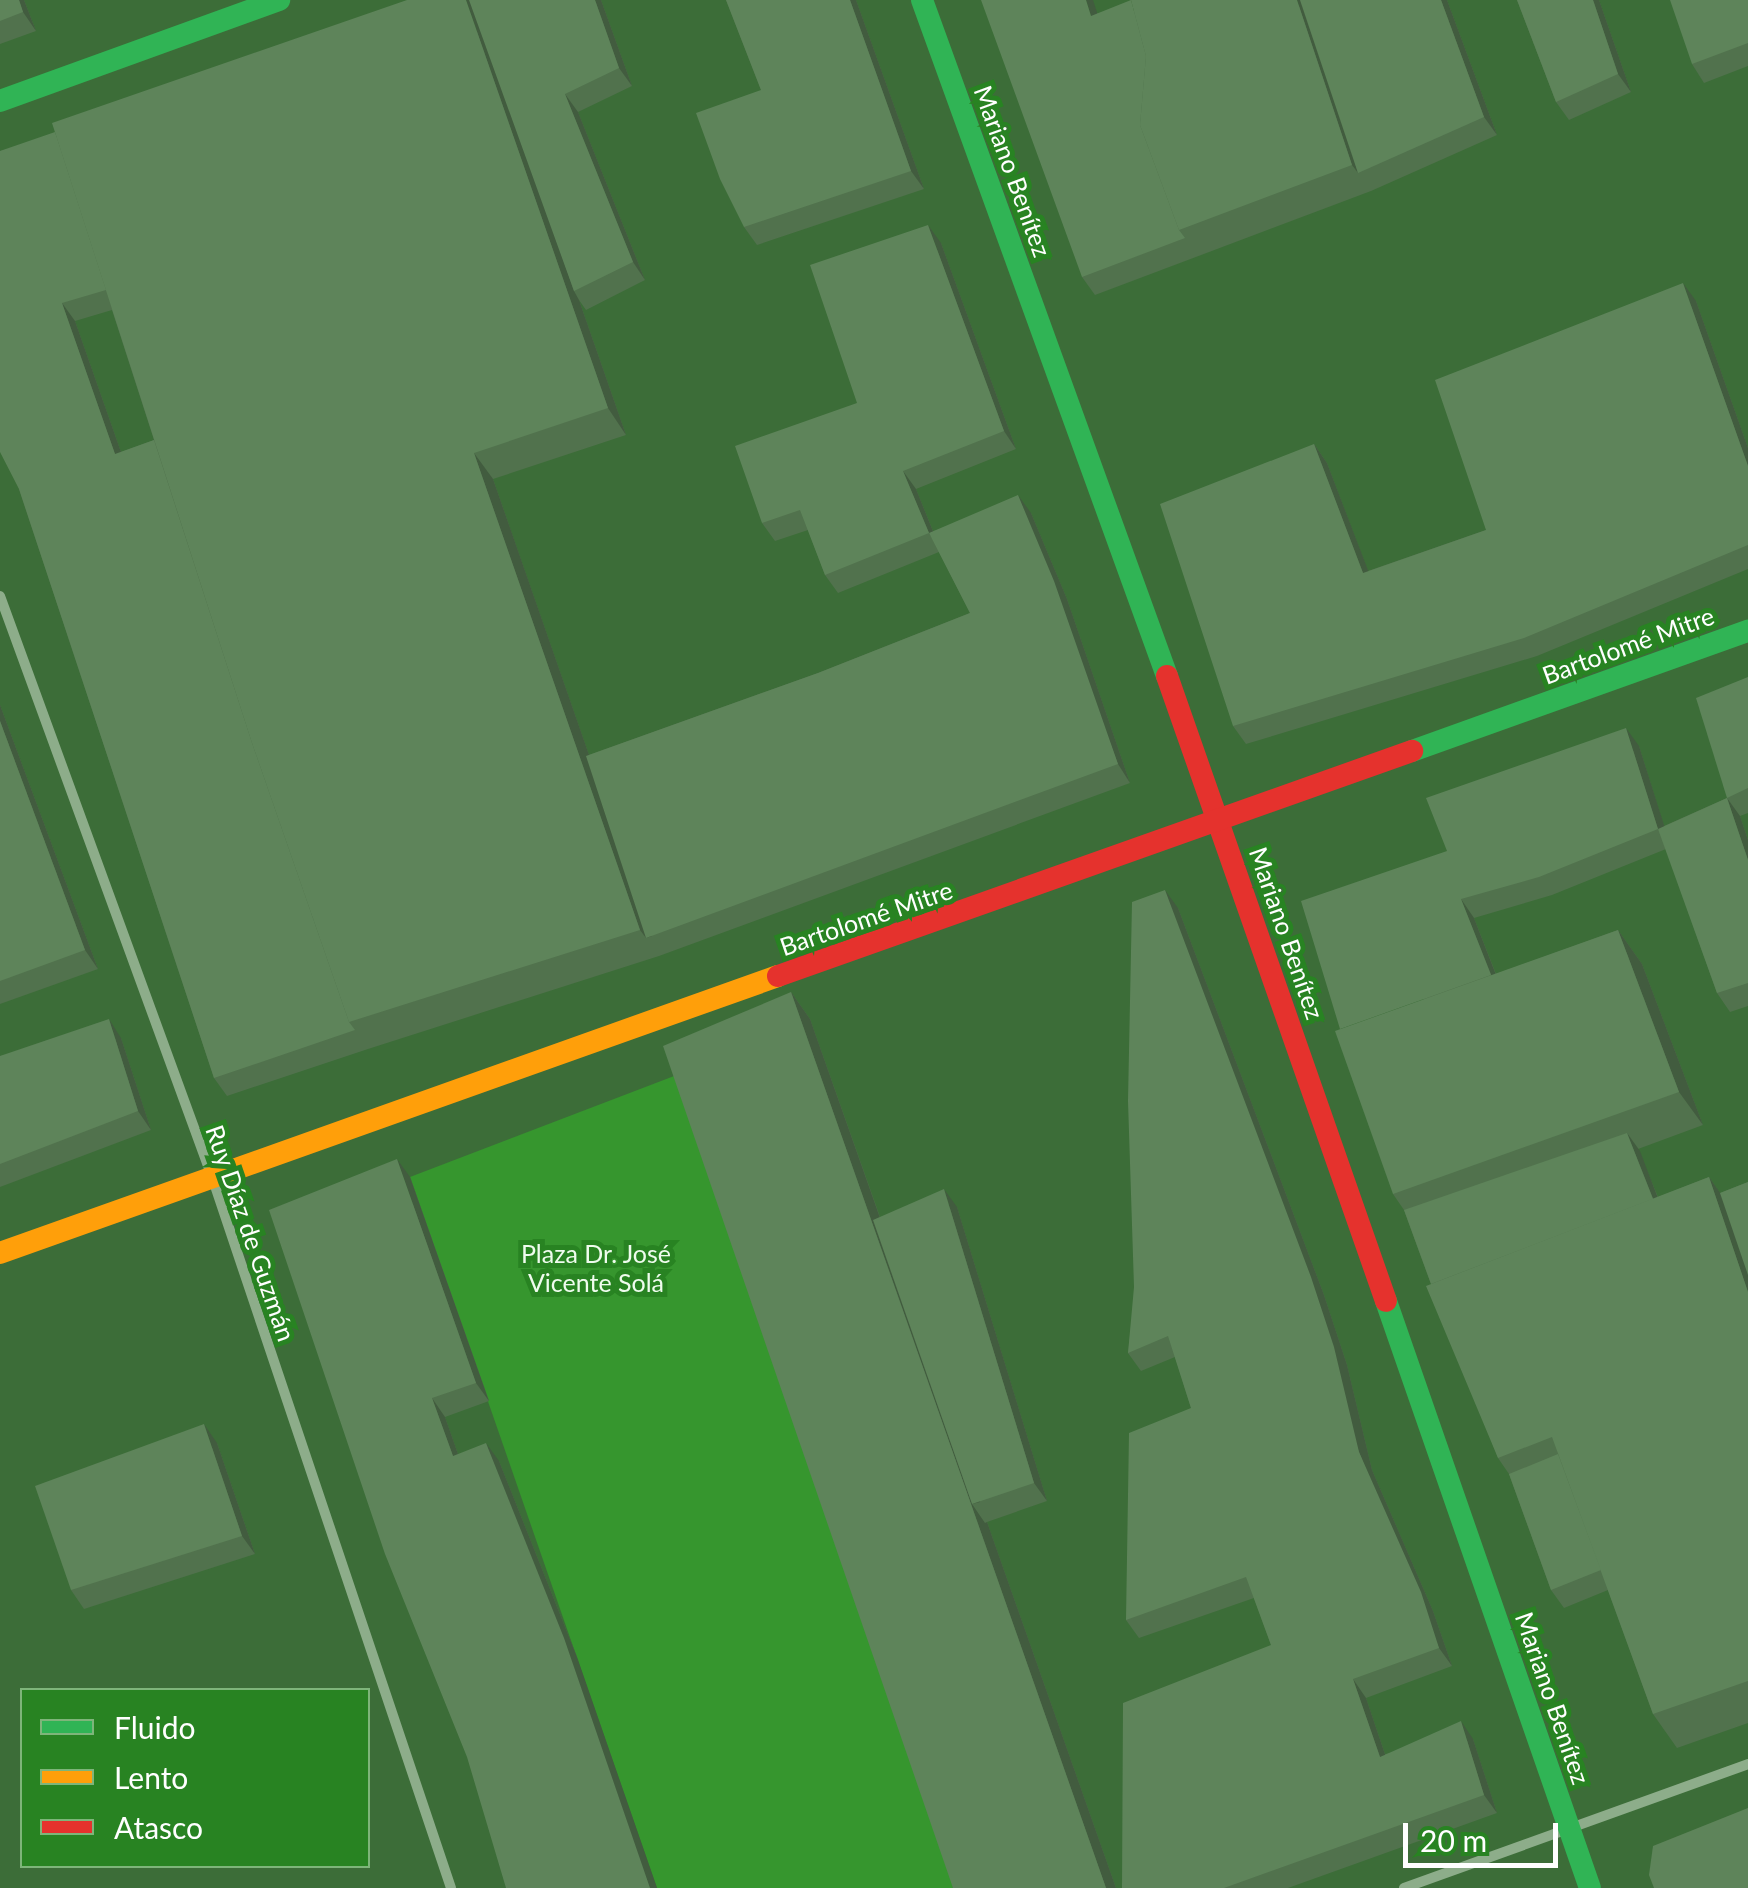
<!DOCTYPE html>
<meta charset="utf-8">
<style>
body{margin:0}
#map{position:relative;width:1748px;height:1888px;overflow:hidden;background:#3c6d38;font-family:Lato,sans-serif}
div>[style]{position:absolute}
[style*='--x']{left:calc(var(--x)*1px);top:calc(var(--y)*1px);width:calc(var(--w)*1px);rotate:calc(var(--a)*1deg)}
.green>*{inset:0;background:#36962e}
.street>*{height:10px;margin:-5px;padding:0 5px;transform-origin:5px;border-radius:5px;background:#8dad8a}
.fast>*{height:22px;margin:-11px;padding:0 11px;transform-origin:11px;border-radius:11px;background:#30b455}
.slow>*{height:22px;margin:-11px;padding:0 11px;transform-origin:11px;border-radius:11px;background:#ff9f0a}
.jam>*{height:22px;margin:-11px;padding:0 11px;transform-origin:11px;border-radius:11px;background:#e5322d}
.wall>*{inset:0;background:#51724d}
.shaded-wall>*{inset:0;background:#425c3f}
.building>*{inset:0;background:#5e845a}
span{translate:-50% -50%;white-space:nowrap;text-align:center;line-height:1.15;-webkit-text-stroke:10px #288322;paint-order:stroke}
.street-label{font-size:25px;color:#fff}
.park-label{font-size:25px;color:#effcee}
.legend{position:absolute;left:20px;top:1688px;width:350px;height:180px;box-sizing:border-box;background:#288322;border:2px solid #7eb57a;margin:0;padding:12px 18px;list-style:none;font-size:30px;color:#fff}
.legend li{display:flex;align-items:center;gap:20px;height:50px}
.legend b{width:50px;border:2px solid #7eb57a}
.scale{position:absolute;left:1403px;top:1823px;width:155px;height:45px;box-sizing:border-box;border:5px solid #fff;border-top:0;padding-left:12px;font-size:30px;line-height:35px;white-space:nowrap;color:#fff;-webkit-text-stroke:8px #288322;paint-order:stroke}
</style>
<div id="map">
<div class="green">
<div style="clip-path:polygon(682px 1073px,963px 1888px,657px 1888px,410px 1177px)"></div>
</div>
<div class="street">
<div style="--x:0;--y:596;--w:618;--a:69.95"></div>
<div style="--x:212;--y:1177;--w:750;--a:71.42"></div>
<div style="--x:1404;--y:1888;--w:366;--a:-19.8"></div>
</div>
<div class="fast">
<div style="--x:922;--y:0;--w:719;--a:70.08"></div>
<div style="--x:0;--y:101;--w:297;--a:-19.9"></div>
<div style="--x:1412;--y:751;--w:357;--a:-19.7"></div>
<div style="--x:1386;--y:1301;--w:621;--a:70.84"></div>
</div>
<div class="slow">
<div style="--x:0;--y:1253;--w:826;--a:-19.6"></div>
</div>
<div class="jam">
<div style="--x:1167;--y:676;--w:662;--a:70.69"></div>
<div style="--x:778;--y:976;--w:673;--a:-19.54"></div>
</div>
<div class="wall">
<div style="clip-path:polygon(0 0,24px 0,36px 31px,0 44px)"></div>
<div style="clip-path:polygon(evenodd,601px 0,632px 86px,578px 112px,645px 280px,586px 310px,579px 300px,626px 435px,493px 479px,589px 755px,818px 673px,970px 613px,939px 552px,838px 593px,825px 575px,808px 530px,775px 541px,762px 523px,857px 403px,941px 243px,1016px 449px,916px 489px,933px 531px,1031px 513px,1067px 599px,1130px 783px,659px 956px,368px 1049px,227px 1096px,214px 1078px,19px 489px,0 151px,601px 0,112px 310px,154px 440px,121px 452px,75px 321px,112px 310px)"></div>
<div style="clip-path:polygon(726px 0,856px 0,924px 189px,757px 245px,744px 227px,761px 90px)"></div>
<div style="clip-path:polygon(1447px 0,1497px 135px,1371px 191px,1095px 295px,1082px 277px,1097px 13px)"></div>
<div style="clip-path:polygon(1517px 0,1599px 0,1631px 92px,1569px 120px,1556px 102px)"></div>
<div style="clip-path:polygon(1748px 0,1748px 66px,1704px 83px,1692px 64px)"></div>
<div style="clip-path:polygon(1696px 301px,1748px 448px,1748px 569px,1537px 656px,1246px 744px,1233px 726px,1314px 444px,1327px 463px,1368px 571px,1486px 530px)"></div>
<div style="clip-path:polygon(1748px 677px,1748px 813px,1740px 816px,1748px 840px,1748px 1006px,1730px 1012px,1717px 993px,1666px 849px,1552px 895px,1474px 918px,1496px 974px,1618px 930px,1642px 964px,1703px 1125px,1638px 1149px,1658px 1197px,1709px 1177px,1720px 1193px,1748px 1182px,1748px 1723px,1677px 1748px,1653px 1714px,1608px 1590px,1564px 1608px,1551px 1590px,1509px 1474px,1498px 1458px,1431px 1284px,1404px 1210px,1393px 1194px,1447px 851px,1639px 746px,1664px 826px,1727px 798px)"></div>
<div style="clip-path:polygon(0 705px,98px 969px,0 1004px)"></div>
<div style="clip-path:polygon(1178px 908px,1324px 1295px,1347px 1365px,1372px 1470px,1433px 1611px,1452px 1666px,1366px 1698px,1385px 1754px,1473px 1739px,1497px 1813px,1288px 1888px,1122px 1888px,1271px 1645px,1254px 1598px,1139px 1638px,1126px 1620px,1191px 1408px,1175px 1357px,1141px 1371px,1128px 1353px)"></div>
<div style="clip-path:polygon(791px 992px,810px 1019px,880px 1217px,957px 1207px,1047px 1501px,987px 1522px,1116px 1888px,953px 1888px)"></div>
<div style="clip-path:polygon(121px 1038px,151px 1130px,0 1187px,0 1056px)"></div>
<div style="clip-path:polygon(410px 1177px,489px 1401px,445px 1417px,458px 1454px,499px 1461px,577px 1657px,467px 1757px)"></div>
<div style="clip-path:polygon(217px 1443px,255px 1554px,84px 1609px,71px 1590px)"></div>
</div>
<div class="shaded-wall">
<div style="clip-path:polygon(19px 0,24px 0,36px 31px,23px 12px)"></div>
<div style="clip-path:polygon(466px 0,473px 0,574px 291px,579px 300px,626px 435px,608px 408px)"></div>
<div style="clip-path:polygon(595px 0,601px 0,632px 86px,619px 68px)"></div>
<div style="clip-path:polygon(850px 0,856px 0,924px 189px,911px 171px)"></div>
<div style="clip-path:polygon(1086px 0,1093px 0,1104px 34px,1091px 16px)"></div>
<div style="clip-path:polygon(1297px 0,1307px 0,1358px 173px,1352px 165px)"></div>
<div style="clip-path:polygon(1441px 0,1447px 0,1497px 135px,1484px 117px)"></div>
<div style="clip-path:polygon(1593px 0,1599px 0,1631px 92px,1618px 74px)"></div>
<div style="clip-path:polygon(565px 94px,578px 112px,645px 280px,633px 262px)"></div>
<div style="clip-path:polygon(928px 225px,941px 243px,1016px 449px,1004px 431px)"></div>
<div style="clip-path:polygon(1683px 283px,1696px 301px,1748px 448px,1748px 466px)"></div>
<div style="clip-path:polygon(62px 303px,75px 321px,128px 472px,115px 454px)"></div>
<div style="clip-path:polygon(1314px 444px,1327px 463px,1376px 591px,1363px 573px)"></div>
<div style="clip-path:polygon(474px 453px,493px 479px,652px 936px,646px 938px,640px 930px)"></div>
<div style="clip-path:polygon(903px 471px,916px 489px,941px 551px,929px 533px)"></div>
<div style="clip-path:polygon(1018px 495px,1031px 513px,1067px 599px,1130px 783px,1118px 764px)"></div>
<div style="clip-path:polygon(0 705px,98px 969px,85px 950px,0 721px)"></div>
<div style="clip-path:polygon(1626px 728px,1639px 746px,1671px 847px,1658px 829px)"></div>
<div style="clip-path:polygon(1727px 798px,1740px 816px,1748px 840px,1748px 860px)"></div>
<div style="clip-path:polygon(1165px 890px,1178px 908px,1324px 1295px,1347px 1365px,1372px 1470px,1433px 1611px,1452px 1666px,1439px 1648px,1359px 1452px)"></div>
<div style="clip-path:polygon(1461px 899px,1474px 918px,1510px 1011px,1498px 992px)"></div>
<div style="clip-path:polygon(1618px 930px,1642px 964px,1703px 1125px,1679px 1092px)"></div>
<div style="clip-path:polygon(791px 992px,810px 1019px,980px 1502px,972px 1504px,985px 1523px,987px 1522px,1116px 1888px,1106px 1888px)"></div>
<div style="clip-path:polygon(109px 1019px,121px 1038px,151px 1130px,138px 1111px)"></div>
<div style="clip-path:polygon(1627px 1133px,1640px 1151px,1672px 1235px,1660px 1216px)"></div>
<div style="clip-path:polygon(397px 1159px,410px 1177px,489px 1401px,476px 1383px)"></div>
<div style="clip-path:polygon(1709px 1177px,1733px 1211px,1748px 1256px,1748px 1292px)"></div>
<div style="clip-path:polygon(944px 1189px,957px 1207px,1047px 1501px,1034px 1483px)"></div>
<div style="clip-path:polygon(432px 1398px,445px 1417px,465px 1474px,453px 1456px)"></div>
<div style="clip-path:polygon(204px 1424px,217px 1443px,255px 1554px,242px 1536px)"></div>
<div style="clip-path:polygon(486px 1443px,499px 1461px,577px 1657px,657px 1888px,650px 1888px)"></div>
<div style="clip-path:polygon(1353px 1679px,1366px 1698px,1392px 1775px,1380px 1757px)"></div>
<div style="clip-path:polygon(1461px 1721px,1473px 1739px,1497px 1813px,1484px 1795px)"></div>
</div>
<div class="building">
<div style="clip-path:polygon(0 0,19px 0,23px 12px,0 21px)"></div>
<div style="clip-path:polygon(407px 0,466px 0,608px 408px,474px 453px,640px 930px,349px 1022px,252px 743px,52px 123px)"></div>
<div style="clip-path:polygon(469px 0,595px 0,619px 68px,565px 94px,633px 262px,574px 291px)"></div>
<div style="clip-path:polygon(726px 0,850px 0,911px 171px,744px 227px,720px 179px,696px 113px,761px 90px)"></div>
<div style="clip-path:polygon(981px 0,1086px 0,1091px 16px,1131px 0,1146px 56px,1140px 125px,1179px 230px,1185px 238px,1082px 277px)"></div>
<div style="clip-path:polygon(1131px 0,1297px 0,1352px 165px,1179px 230px,1140px 125px,1146px 56px)"></div>
<div style="clip-path:polygon(1300px 0,1441px 0,1484px 117px,1358px 173px)"></div>
<div style="clip-path:polygon(1517px 0,1593px 0,1618px 74px,1556px 102px)"></div>
<div style="clip-path:polygon(1670px 0,1748px 0,1748px 43px,1692px 64px)"></div>
<div style="clip-path:polygon(55px 132px,106px 290px,62px 303px,115px 454px,154px 440px,252px 743px,349px 1022px,355px 1030px,214px 1078px,19px 489px,0 452px,0 151px)"></div>
<div style="clip-path:polygon(928px 225px,1004px 431px,903px 471px,929px 533px,825px 575px,800px 510px,762px 523px,735px 446px,857px 403px,810px 265px)"></div>
<div style="clip-path:polygon(1683px 283px,1748px 466px,1748px 545px,1524px 638px,1233px 726px,1160px 504px,1314px 444px,1363px 573px,1486px 530px,1435px 380px)"></div>
<div style="clip-path:polygon(1018px 495px,1054px 581px,1118px 764px,646px 938px,586px 756px,818px 673px,970px 613px,929px 533px)"></div>
<div style="clip-path:polygon(1748px 677px,1748px 788px,1727px 798px,1696px 698px)"></div>
<div style="clip-path:polygon(0 721px,85px 950px,0 981px)"></div>
<div style="clip-path:polygon(1626px 728px,1658px 829px,1539px 877px,1461px 899px,1491px 975px,1340px 1029px,1301px 901px,1447px 851px,1426px 798px)"></div>
<div style="clip-path:polygon(1727px 798px,1748px 860px,1748px 983px,1717px 993px,1658px 829px)"></div>
<div style="clip-path:polygon(1165px 890px,1311px 1277px,1334px 1347px,1359px 1452px,1421px 1592px,1439px 1648px,1353px 1679px,1380px 1757px,1461px 1721px,1484px 1795px,1224px 1888px,1122px 1888px,1123px 1703px,1271px 1645px,1246px 1577px,1126px 1620px,1129px 1433px,1191px 1408px,1168px 1336px,1128px 1353px,1134px 1287px,1128px 1101px,1132px 902px)"></div>
<div style="clip-path:polygon(1618px 930px,1679px 1092px,1393px 1194px,1335px 1031px)"></div>
<div style="clip-path:polygon(791px 992px,1106px 1888px,953px 1888px,663px 1046px)"></div>
<div style="clip-path:polygon(109px 1019px,138px 1111px,0 1164px,0 1056px)"></div>
<div style="clip-path:polygon(1627px 1133px,1653px 1199px,1431px 1284px,1404px 1210px)"></div>
<div style="clip-path:polygon(397px 1159px,476px 1383px,432px 1398px,453px 1456px,486px 1443px,564px 1638px,650px 1888px,506px 1888px,467px 1757px,385px 1554px,269px 1210px)"></div>
<div style="clip-path:polygon(1709px 1177px,1748px 1292px,1748px 1681px,1653px 1714px,1552px 1437px,1498px 1458px,1426px 1286px)"></div>
<div style="clip-path:polygon(1748px 1182px,1748px 1275px,1720px 1193px)"></div>
<div style="clip-path:polygon(944px 1189px,1034px 1483px,972px 1504px,873px 1220px)"></div>
<div style="clip-path:polygon(204px 1424px,242px 1536px,71px 1590px,35px 1486px)"></div>
<div style="clip-path:polygon(1558px 1454px,1601px 1570px,1551px 1590px,1509px 1474px)"></div>
<div style="clip-path:polygon(1748px 1808px,1748px 1888px,1654px 1888px,1649px 1875px,1653px 1846px)"></div>
</div>
<div class="street-label">
<span style="left:1013px;top:171px;rotate:70deg">Mariano Benítez</span>
<span style="left:1628px;top:645px;rotate:-20deg">Bartolomé Mitre</span>
<span style="left:866px;top:918px;rotate:-19deg">Bartolomé Mitre</span>
<span style="left:1287px;top:933px;rotate:71deg">Mariano Benítez</span>
<span style="left:251px;top:1233px;rotate:71deg">Ruy Díaz de Guzmán</span>
<span style="left:1553px;top:1698px;rotate:71deg">Mariano Benítez</span>
</div>
<div class="park-label">
<span style="left:596px;top:1268px">Plaza Dr. José<br>Vicente Solá</span>
</div>
<ul class="legend">
<li><b style="height:12px;background:#30b455"></b>Fluido</li>
<li><b style="height:12px;background:#ff9f0a"></b>Lento</li>
<li><b style="height:12px;background:#e5322d"></b>Atasco</li>
</ul>
<div class="scale">20 m</div>
</div>
